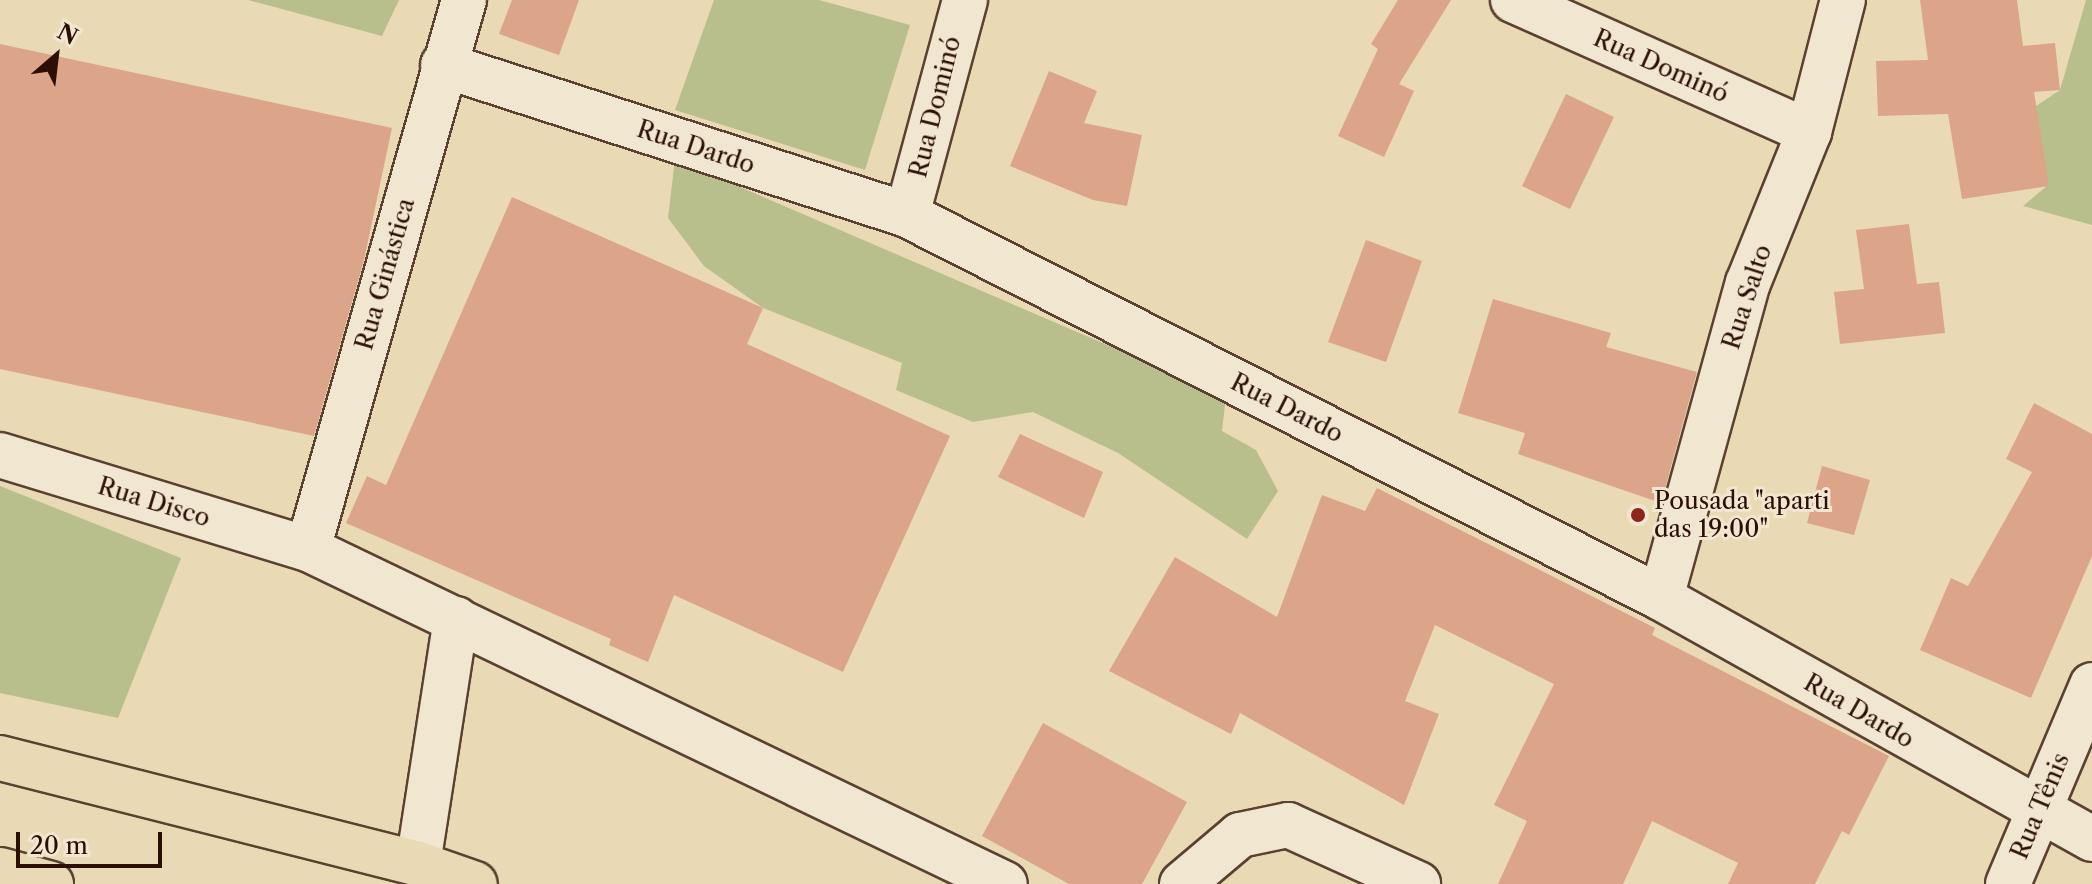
<!DOCTYPE html>
<meta charset="utf-8">
<style>
body{margin:0}
#map{position:relative;width:2092px;height:884px;overflow:hidden;background:#e9d9b5;font-family:"Libre Caslon Text",serif}
div>[style]{position:absolute}
[style*='--x']{left:calc(var(--x)*1px);top:calc(var(--y)*1px);width:calc(var(--w)*1px);rotate:calc(var(--a)*1deg)}
.green>*{inset:0;background:#b8bf8c}
.building>*{inset:0;background:#dca489}
.roads{filter:drop-shadow(2px 0 #5a4130) drop-shadow(-2px 0 #5a4130) drop-shadow(0 2px #5a4130) drop-shadow(0 -2px #5a4130)}
.minor>*{height:44px;margin:-22px;padding:0 22px;transform-origin:22px;border-radius:22px;background:#f1e6cf}
.highway>*{height:44px;margin:-22px;padding:0 22px;transform-origin:22px;border-radius:22px;background:#e9d9b5}
.dots>*{width:22px;height:22px;translate:-50% -50%;box-sizing:border-box;border:4px solid #f1e6cf;border-radius:50%}
span{translate:-50% -50%;white-space:nowrap;text-align:center;line-height:1.15;-webkit-text-stroke:6px #f1e6cf;paint-order:stroke}
.street-label{font-size:24px;color:#2b0e04}
.poi-label{font-size:24px;color:#2b0e04}
.left{translate:0 -50%;text-align:left}
.north{position:absolute;left:16px;top:16px;width:80px;height:80px;-webkit-text-stroke:6px #f1e6cf;paint-order:stroke;rotate:28deg;font-size:22px;font-weight:700;line-height:32px;text-align:center;color:#2b0e04}
.north::after{content:'';display:block;margin:auto;width:28px;height:36px;background:#2b0e04;clip-path:polygon(50% 0,100% 100%,50% 72%,0 100%)}
.scale{position:absolute;left:16px;top:832px;width:146px;height:36px;box-sizing:border-box;border:4px solid #2b0e04;border-top:0;padding-left:10px;font-size:24px;line-height:28px;white-space:nowrap;color:#2b0e04;-webkit-text-stroke:6px #f1e6cf;paint-order:stroke}
</style>
<div id="map">
<div class="green">
<div style="clip-path:polygon(248px 0,399px 0,382px 36px)"></div>
<div style="clip-path:polygon(714px 0,819px 0,910px 25px,865px 170px,675px 110px)"></div>
<div style="clip-path:polygon(2086px 0,2092px 0,2092px 225px,2023px 206px,2048px 185px,2033px 108px,2060px 90px)"></div>
<div style="clip-path:polygon(675px 159px,1226px 396px,1222px 431px,1256px 450px,1278px 491px,1247px 539px,1118px 453px,1033px 412px,973px 422px,896px 390px,902px 363px,763px 308px,704px 266px,668px 218px)"></div>
<div style="clip-path:polygon(0 486px,181px 558px,118px 718px,0 693px)"></div>
</div>
<div class="building">
<div style="clip-path:polygon(512px 0,579px 0,559px 55px,499px 34px)"></div>
<div style="clip-path:polygon(1398px 0,1451px 0,1399px 84px,1414px 91px,1384px 157px,1338px 136px,1378px 49px,1371px 44px)"></div>
<div style="clip-path:polygon(1920px 0,2017px 0,2023px 46px,2055px 43px,2060px 90px,2034px 92px,2049px 186px,1962px 199px,1948px 114px,1878px 116px,1876px 61px,1928px 60px)"></div>
<div style="clip-path:polygon(0 44px,392px 128px,364px 260px,314px 436px,0 369px)"></div>
<div style="clip-path:polygon(1049px 71px,1097px 91px,1084px 123px,1142px 135px,1127px 206px,1093px 200px,1010px 166px)"></div>
<div style="clip-path:polygon(1566px 94px,1614px 117px,1570px 209px,1522px 186px)"></div>
<div style="clip-path:polygon(512px 197px,763px 308px,747px 344px,950px 436px,843px 672px,674px 595px,648px 662px,609px 645px,611px 639px,346px 523px,367px 476px,386px 485px)"></div>
<div style="clip-path:polygon(1909px 224px,1917px 284px,1939px 282px,1945px 333px,1840px 344px,1834px 292px,1864px 289px,1856px 230px)"></div>
<div style="clip-path:polygon(1366px 240px,1422px 261px,1386px 362px,1328px 342px)"></div>
<div style="clip-path:polygon(1493px 299px,1611px 333px,1606px 347px,1697px 372px,1661px 503px,1518px 454px,1525px 433px,1458px 413px)"></div>
<div style="clip-path:polygon(2034px 403px,2092px 434px,2092px 556px,2031px 698px,1920px 650px,1951px 578px,1968px 586px,2032px 472px,2006px 459px)"></div>
<div style="clip-path:polygon(1020px 434px,1103px 472px,1084px 518px,998px 477px)"></div>
<div style="clip-path:polygon(1822px 466px,1870px 480px,1854px 535px,1807px 523px)"></div>
<div style="clip-path:polygon(1377px 488px,1655px 628px,1652px 635px,1889px 756px,1849px 835px,1842px 831px,1815px 884px,1728px 884px,1738px 863px,1652px 821px,1623px 884px,1498px 884px,1527px 821px,1494px 805px,1554px 684px,1435px 625px,1405px 701px,1439px 714px,1404px 805px,1240px 713px,1231px 734px,1109px 671px,1175px 557px,1277px 617px,1322px 495px,1365px 511px)"></div>
<div style="clip-path:polygon(1043px 723px,1187px 802px,1142px 884px,1069px 884px,982px 836px)"></div>
</div>
<div class="roads">
<div class="minor">
<div style="--x:1513;--y:0;--w:324;--a:24"></div>
<div style="--x:443;--y:65;--w:488;--a:17.9"></div>
<div style="--x:907;--y:215;--w:846;--a:26.93"></div>
<div style="--x:1661;--y:598;--w:494;--a:29.2"></div>
<div style="--x:907;--y:215;--w:223;--a:-74.9"></div>
<div style="--x:0;--y:455;--w:322;--a:17"></div>
<div style="--x:308;--y:549;--w:773;--a:25.67"></div>
<div style="--x:308;--y:549;--w:571;--a:-74.14"></div>
<div style="--x:1661;--y:598;--w:327;--a:-74.6"></div>
<div style="--x:1748;--y:283;--w:163;--a:-68"></div>
<div style="--x:1809;--y:132;--w:136;--a:-75.6"></div>
<div style="--x:418;--y:864;--w:248;--a:-81.2"></div>
<div style="--x:1182;--y:884;--w:76;--a:-40.2"></div>
<div style="--x:1240;--y:835;--w:49;--a:-11.8"></div>
<div style="--x:1288;--y:825;--w:143;--a:24.4"></div>
<div style="--x:2008;--y:884;--w:216;--a:-67.1"></div>
</div>
<div class="highway">
<div style="--x:0;--y:758;--w:431;--a:14.2"></div>
<div style="--x:418;--y:864;--w:60;--a:19.3"></div>
<div style="--x:0;--y:870;--w:53;--a:15.4"></div>
</div>
</div>
<div class="dots">
<div style="left:1638px;top:515px;background:#8f2418"></div>
</div>
<div class="street-label">
<span style="left:1661px;top:66px;rotate:24deg">Rua Dominó</span>
<span style="left:935px;top:107px;rotate:-76deg">Rua Dominó</span>
<span style="left:696px;top:147px;rotate:18deg">Rua Dardo</span>
<span style="left:385px;top:274px;rotate:-74deg">Rua Ginástica</span>
<span style="left:1747px;top:297px;rotate:-72deg">Rua Salto</span>
<span style="left:1287px;top:408px;rotate:27deg">Rua Dardo</span>
<span style="left:154px;top:502px;rotate:17deg">Rua Disco</span>
<span style="left:1859px;top:711px;rotate:30deg">Rua Dardo</span>
<span style="left:2040px;top:806px;rotate:-67deg">Rua Tênis</span>
</div>
<div class="poi-label">
<span class="left" style="left:1654px;top:515px">Pousada "aparti<br>das 19:00"</span>
</div>
<div class="north">N</div>
<div class="scale">20 m</div>
</div>
